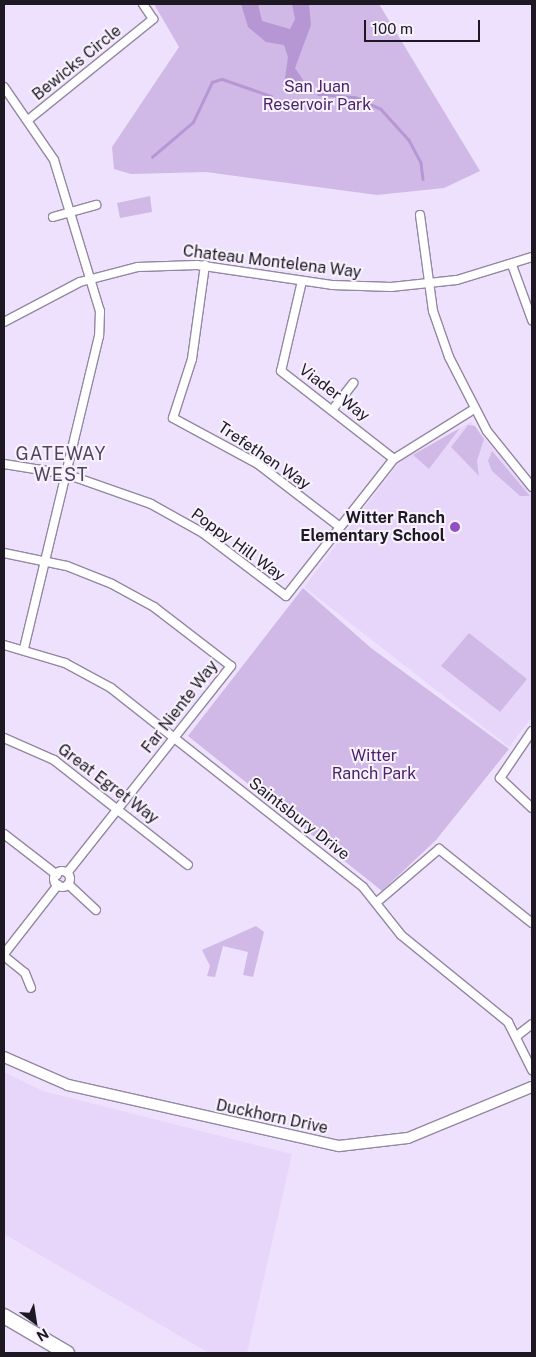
<!DOCTYPE html>
<style>
body{margin:0}
#map{position:relative;width:536px;height:1357px;overflow:hidden;background:#eee1fd;font-family:"Public Sans",sans-serif}
div>[style]{position:absolute}
[style*='--x']{left:calc(var(--x)*1px);top:calc(var(--y)*1px);width:calc(var(--w)*1px);rotate:calc(var(--a)*1deg)}
.built>*{inset:0;background:#e8d6fa}
.green>*{inset:0;background:#d0b9e7}
.water>*{inset:0;background:#b697d4}
.stream>*{height:2.5px;margin:-1.25px;padding:0 1.25px;transform-origin:1.25px;border-radius:1.25px;background:#b697d4}
.roads{filter:drop-shadow(1px 0 #9487a1) drop-shadow(-1px 0 #9487a1) drop-shadow(0 1px #9487a1) drop-shadow(0 -1px #9487a1)}
.minor>*{height:8px;margin:-4px;padding:0 4px;transform-origin:4px;border-radius:4px;background:#fff}
.minor>.ring{margin:-4px;padding:0;box-sizing:content-box;background:none;border:8px solid #fff;border-radius:50%}
.tertiary>*{height:10px;margin:-5px;padding:0 5px;transform-origin:5px;border-radius:5px;background:#fff}
.motorway>*{height:14px;margin:-7px;padding:0 7px;transform-origin:7px;border-radius:7px;background:#fff}
.dots>*{width:14px;height:14px;translate:-50% -50%;box-sizing:border-box;border:2px solid #f7f2fd;border-radius:50%}
span{translate:-50% -50%;white-space:nowrap;text-align:center;line-height:1.15;-webkit-text-stroke:4px #f7f2fd;paint-order:stroke}
.street-label{font-size:16px;color:#1d1822}
.park-label{font-size:16px;color:#4b226a}
.poi-label{font-size:16px;color:#1d1822;font-weight:700}
.right{translate:-100% -50%;text-align:right}
.neighbourhood-label{font-size:18px;color:#50445b;letter-spacing:1px}
.frame{position:absolute;inset:0;border:5px solid #1d1822;pointer-events:none}
.north{position:absolute;left:10px;top:1297px;width:50px;height:50px;-webkit-text-stroke:4px #f7f2fd;paint-order:stroke;rotate:149deg;font-size:14px;font-weight:700;line-height:20px;text-align:center;color:#1d1822}
.north::after{content:'';display:block;margin:auto;width:18px;height:22px;background:#1d1822;clip-path:polygon(50% 0,100% 100%,50% 72%,0 100%)}
.scale{position:absolute;left:364px;top:20px;width:116px;height:22px;box-sizing:border-box;border:2px solid #1d1822;border-top:0;padding-left:6px;font-size:15px;line-height:18px;white-space:nowrap;color:#1d1822;-webkit-text-stroke:4px #f7f2fd;paint-order:stroke}
</style>
<div id="map">
<div class="built">
<div style="clip-path:polygon(471px 422px,532px 495px,532px 717px,509px 747px,304px 587px,401px 460px)"></div>
<div style="clip-path:polygon(4px 1072px,43px 1091px,292px 1154px,247px 1353px,209px 1353px,4px 1234px)"></div>
</div>
<div class="green">
<div style="clip-path:polygon(154px 4px,379px 4px,480px 171px,444px 188px,377px 195px,206px 172px,131px 174px,114px 169px,112px 147px,179px 47px)"></div>
<div style="clip-path:polygon(150px 196px,152px 212px,120px 218px,117px 203px)"></div>
<div style="clip-path:polygon(468px 425px,475px 426px,484px 439px,477px 461px,479px 476px,451px 447px)"></div>
<div style="clip-path:polygon(460px 428px,429px 469px,413px 455px)"></div>
<div style="clip-path:polygon(492px 451px,530px 496px,520px 496px,492px 471px,488px 461px)"></div>
<div style="clip-path:polygon(303px 588px,371px 648px,509px 749px,436px 840px,382px 891px,188px 736px)"></div>
<div style="clip-path:polygon(469px 633px,527px 679px,500px 712px,441px 666px)"></div>
<div style="clip-path:polygon(256px 926px,264px 932px,253px 977px,243px 975px,248px 952px,223px 946px,215px 977px,207px 976px,210px 966px,202px 950px)"></div>
</div>
<div class="water">
<div style="clip-path:polygon(241px 4px,258px 4px,262px 21px,290px 29px,295px 19px,292px 4px,309px 4px,311px 25px,295px 68px,306px 84px,304px 90px,296px 81px,283px 92px,288px 57px,284px 45px,266px 42px,248px 27px)"></div>
</div>
<div class="stream">
<div style="--x:318;--y:94;--w:37;--a:5"></div>
<div style="--x:355;--y:97;--w:29;--a:25"></div>
<div style="--x:381;--y:109;--w:42;--a:47.9"></div>
<div style="--x:409;--y:140;--w:26;--a:62"></div>
<div style="--x:421;--y:163;--w:16;--a:83"></div>
<div style="--x:152;--y:157;--w:54;--a:-40.5"></div>
<div style="--x:193;--y:122;--w:44;--a:-64.6"></div>
<div style="--x:212;--y:82;--w:10;--a:-17"></div>
<div style="--x:222;--y:79;--w:52;--a:19.1"></div>
</div>
<div class="roads">
<div class="minor">
<div style="--x:4;--y:87;--w:88;--a:55.6"></div>
<div style="--x:54;--y:160;--w:158;--a:73.1"></div>
<div style="--x:100;--y:311;--w:25;--a:92"></div>
<div style="--x:99;--y:336;--w:322;--a:103.5"></div>
<div style="--x:28;--y:120;--w:161;--a:-38.9"></div>
<div style="--x:153;--y:19;--w:18;--a:-124"></div>
<div style="--x:420;--y:215;--w:97;--a:82.3"></div>
<div style="--x:433;--y:311;--w:49;--a:70.8"></div>
<div style="--x:449;--y:357;--w:83;--a:62.8"></div>
<div style="--x:487;--y:431;--w:72;--a:51.2"></div>
<div style="--x:53;--y:217;--w:45;--a:-15.6"></div>
<div style="--x:205;--y:265;--w:95;--a:97.9"></div>
<div style="--x:192;--y:359;--w:62;--a:107.9"></div>
<div style="--x:173;--y:418;--w:97;--a:28.4"></div>
<div style="--x:258;--y:464;--w:103;--a:37.5"></div>
<div style="--x:512;--y:265;--w:59;--a:70"></div>
<div style="--x:302;--y:281;--w:92;--a:103.1"></div>
<div style="--x:281;--y:371;--w:143;--a:37.9"></div>
<div style="--x:4;--y:322;--w:86;--a:-27.8"></div>
<div style="--x:80;--y:282;--w:60;--a:-14.5"></div>
<div style="--x:138;--y:267;--w:59;--a:-1.9"></div>
<div style="--x:197;--y:265;--w:136;--a:8.4"></div>
<div style="--x:332;--y:285;--w:59;--a:1.9"></div>
<div style="--x:391;--y:287;--w:66;--a:-6.1"></div>
<div style="--x:457;--y:280;--w:78;--a:-17"></div>
<div style="--x:333;--y:409;--w:33;--a:-52"></div>
<div style="--x:4;--y:464;--w:63;--a:9.2"></div>
<div style="--x:66;--y:474;--w:90;--a:19.4"></div>
<div style="--x:151;--y:504;--w:60;--a:29.1"></div>
<div style="--x:203;--y:533;--w:104;--a:37.2"></div>
<div style="--x:286;--y:596;--w:174;--a:-51.8"></div>
<div style="--x:394;--y:459;--w:94;--a:-32"></div>
<div style="--x:4;--y:553;--w:64;--a:11.7"></div>
<div style="--x:67;--y:566;--w:48;--a:21.8"></div>
<div style="--x:112;--y:584;--w:48;--a:28.7"></div>
<div style="--x:154;--y:607;--w:97;--a:37.5"></div>
<div style="--x:231;--y:666;--w:264;--a:128.4"></div>
<div style="--x:4;--y:645;--w:64;--a:16.4"></div>
<div style="--x:65;--y:663;--w:52;--a:28.5"></div>
<div style="--x:111;--y:688;--w:321;--a:38.3"></div>
<div style="--x:363;--y:887;--w:61;--a:51.6"></div>
<div style="--x:401;--y:935;--w:138;--a:39.1"></div>
<div style="--x:508;--y:1022;--w:54;--a:63.4"></div>
<div style="--x:532;--y:731;--w:57;--a:124.2"></div>
<div style="--x:500;--y:778;--w:44;--a:43.2"></div>
<div style="--x:4;--y:738;--w:55;--a:23.7"></div>
<div style="--x:54;--y:760;--w:170;--a:38.1"></div>
<div style="--x:4;--y:834;--w:67;--a:37.7"></div>
<div class="ring" style="left:54px;top:871px;width:8px;height:8px"></div>
<div style="--x:68;--y:884;--w:38;--a:43"></div>
<div style="--x:377;--y:902;--w:82;--a:-40.5"></div>
<div style="--x:439;--y:849;--w:119;--a:38.5"></div>
<div style="--x:4;--y:954;--w:88;--a:-52"></div>
<div style="--x:4;--y:956;--w:27;--a:39"></div>
<div style="--x:25;--y:973;--w:16;--a:68"></div>
<div style="--x:518;--y:1035;--w:18;--a:-38"></div>
</div>
<div class="tertiary">
<div style="--x:4;--y:1057;--w:70;--a:23.6"></div>
<div style="--x:68;--y:1085;--w:278;--a:12.7"></div>
<div style="--x:339;--y:1146;--w:69;--a:-6.6"></div>
<div style="--x:408;--y:1138;--w:134;--a:-22.4"></div>
</div>
<div class="motorway">
<div style="--x:4;--y:1316;--w:73;--a:30.4"></div>
</div>
</div>
<div class="dots">
<div style="left:455px;top:527px;background:#904fc4"></div>
</div>
<div class="street-label">
<span style="left:77px;top:63px;rotate:-39deg">Bewicks Circle</span>
<span style="left:272px;top:262px;rotate:7deg">Chateau Montelena Way</span>
<span style="left:334px;top:393px;rotate:37deg">Viader Way</span>
<span style="left:264px;top:456px;rotate:34deg">Trefethen Way</span>
<span style="left:238px;top:545px;rotate:36deg">Poppy Hill Way</span>
<span style="left:180px;top:707px;rotate:-52deg">Far Niente Way</span>
<span style="left:108px;top:784px;rotate:37deg">Great Egret Way</span>
<span style="left:299px;top:819px;rotate:38deg">Saintsbury Drive</span>
<span style="left:272px;top:1117px;rotate:12deg">Duckhorn Drive</span>
</div>
<div class="park-label">
<span style="left:317px;top:96px">San Juan<br>Reservoir Park</span>
<span style="left:374px;top:765px">Witter<br>Ranch Park</span>
</div>
<div class="poi-label">
<span class="right" style="left:445px;top:527px">Witter Ranch<br>Elementary School</span>
</div>
<div class="neighbourhood-label">
<span style="left:61px;top:465px">GATEWAY<br>WEST</span>
</div>
<div class="frame"></div>
<div class="north">N</div>
<div class="scale">100 m</div>
</div>
